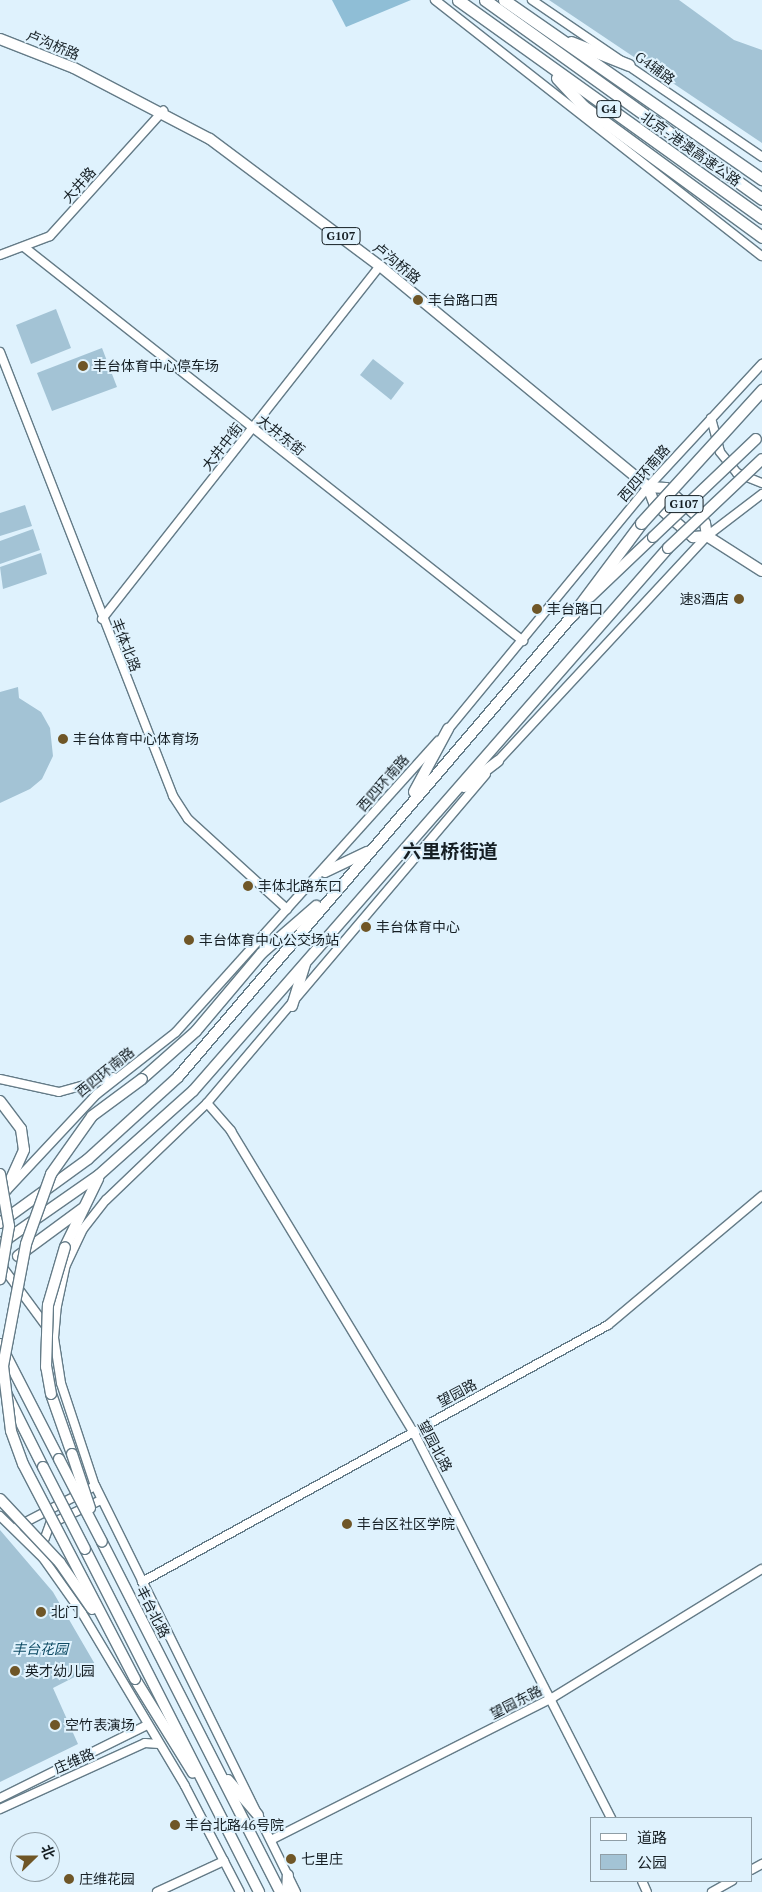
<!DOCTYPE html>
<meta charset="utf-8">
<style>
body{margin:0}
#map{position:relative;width:762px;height:1892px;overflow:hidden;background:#dff2fd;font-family:"PT Serif","Noto Sans SC",serif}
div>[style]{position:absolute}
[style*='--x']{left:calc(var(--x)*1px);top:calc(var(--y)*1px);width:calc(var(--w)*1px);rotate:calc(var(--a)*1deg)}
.green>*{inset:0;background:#a3c3d5}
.forest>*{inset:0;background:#8fbed6}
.roads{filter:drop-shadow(1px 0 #647b87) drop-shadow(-1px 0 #647b87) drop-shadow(0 1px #647b87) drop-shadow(0 -1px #647b87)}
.tertiary>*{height:8px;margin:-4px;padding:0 4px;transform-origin:4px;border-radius:4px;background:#fff}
.trunk>*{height:10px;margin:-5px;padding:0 5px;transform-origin:5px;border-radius:5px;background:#fff}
.motorway>*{height:11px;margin:-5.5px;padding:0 5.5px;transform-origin:5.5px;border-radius:5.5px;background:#fff}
.bridges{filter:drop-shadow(1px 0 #647b87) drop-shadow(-1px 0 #647b87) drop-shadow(0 1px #647b87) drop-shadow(0 -1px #647b87)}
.trunk-bridge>*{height:10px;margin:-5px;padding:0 5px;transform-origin:5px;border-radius:5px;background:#fff}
.motorway-bridge>*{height:11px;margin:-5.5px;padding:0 5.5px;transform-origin:5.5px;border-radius:5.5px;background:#fff}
.dots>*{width:14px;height:14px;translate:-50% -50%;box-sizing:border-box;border:2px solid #dff2fd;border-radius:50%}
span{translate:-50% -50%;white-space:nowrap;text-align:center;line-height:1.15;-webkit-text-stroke:4px #dff2fd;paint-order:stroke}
.shield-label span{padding:1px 4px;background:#dff2fd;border:1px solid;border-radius:4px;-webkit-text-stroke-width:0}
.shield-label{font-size:12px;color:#161f24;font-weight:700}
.street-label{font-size:14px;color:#161f24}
.poi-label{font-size:14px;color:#161f24}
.left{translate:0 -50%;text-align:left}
.right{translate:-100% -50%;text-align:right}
.park-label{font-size:14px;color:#0e4b64;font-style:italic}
.district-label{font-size:19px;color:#161f24;font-weight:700}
.legend{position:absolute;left:590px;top:1817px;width:162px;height:65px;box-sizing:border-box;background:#dff2fd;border:1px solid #8f9ea6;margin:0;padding:6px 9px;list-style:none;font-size:15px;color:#161f24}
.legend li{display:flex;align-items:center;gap:10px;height:25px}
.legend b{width:25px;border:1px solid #8f9ea6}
.north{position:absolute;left:10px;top:1832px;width:50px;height:50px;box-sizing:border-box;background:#dff2fd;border:1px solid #8f9ea6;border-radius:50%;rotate:68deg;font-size:14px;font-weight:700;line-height:20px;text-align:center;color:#161f24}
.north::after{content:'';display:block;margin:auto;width:18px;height:22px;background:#6f5627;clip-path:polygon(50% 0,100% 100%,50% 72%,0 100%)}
</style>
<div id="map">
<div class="green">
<div style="clip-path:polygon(549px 0,679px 0,734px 40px,762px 50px,762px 143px)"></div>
<div style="clip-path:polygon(56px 309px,71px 348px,31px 364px,16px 325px)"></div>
<div style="clip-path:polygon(102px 348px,117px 387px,52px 411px,37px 373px)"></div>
<div style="clip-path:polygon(373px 359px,404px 383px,391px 400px,360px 375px)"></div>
<div style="clip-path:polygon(25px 505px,32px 526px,0 536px,0 513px)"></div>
<div style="clip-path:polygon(33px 529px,40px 550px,0 564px,0 541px)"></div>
<div style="clip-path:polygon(41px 553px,47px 574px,3px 589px,0 567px)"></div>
<div style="clip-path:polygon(18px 687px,19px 698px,41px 712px,50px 728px,53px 756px,42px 779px,30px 789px,0 803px,0 692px)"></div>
<div style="clip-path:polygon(0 1530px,53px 1592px,96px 1666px,53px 1688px,78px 1744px,0 1782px)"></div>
</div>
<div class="forest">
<div style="clip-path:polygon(332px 0,411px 0,346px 27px)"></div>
</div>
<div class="roads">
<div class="tertiary">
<div style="--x:435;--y:0;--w:415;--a:38.1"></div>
<div style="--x:532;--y:0;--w:278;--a:34.3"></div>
<div style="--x:24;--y:247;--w:636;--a:38.29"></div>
<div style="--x:0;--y:255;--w:53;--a:-20.8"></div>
<div style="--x:50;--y:236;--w:169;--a:-47.9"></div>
<div style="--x:0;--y:352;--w:477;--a:68.7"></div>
<div style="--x:173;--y:796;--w:27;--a:57"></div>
<div style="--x:188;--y:819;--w:134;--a:42.3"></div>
<div style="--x:711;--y:418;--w:35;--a:75"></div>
<div style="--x:720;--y:452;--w:27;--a:51"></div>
<div style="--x:737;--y:473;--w:27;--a:22"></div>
<div style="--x:102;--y:619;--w:449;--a:-51.8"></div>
<div style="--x:446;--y:732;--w:318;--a:-50.5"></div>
<div style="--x:648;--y:487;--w:168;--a:-47.2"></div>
<div style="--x:495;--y:764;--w:311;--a:-47.1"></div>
<div style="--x:707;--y:536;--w:69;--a:-37.4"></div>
<div style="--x:0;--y:1079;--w:60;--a:12.4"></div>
<div style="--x:59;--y:1092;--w:56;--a:-15.5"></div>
<div style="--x:207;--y:1103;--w:37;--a:49"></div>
<div style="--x:231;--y:1131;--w:351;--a:58.8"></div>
<div style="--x:413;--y:1431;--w:435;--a:62.9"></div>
<div style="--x:8;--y:1189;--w:130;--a:-46.9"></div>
<div style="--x:97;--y:1094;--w:100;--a:-38.1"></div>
<div style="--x:176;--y:1032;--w:392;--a:-48"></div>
<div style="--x:1;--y:1265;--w:81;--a:53.6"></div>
<div style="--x:0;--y:1516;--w:60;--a:44.3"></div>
<div style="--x:43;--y:1558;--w:67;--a:54.7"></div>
<div style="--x:82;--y:1613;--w:201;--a:59.2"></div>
<div style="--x:185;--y:1786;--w:119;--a:62.6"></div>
<div style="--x:18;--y:1526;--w:87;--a:-27.5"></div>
<div style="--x:42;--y:1546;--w:23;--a:-70"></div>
<div style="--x:50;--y:1524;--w:56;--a:-25.2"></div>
<div style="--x:142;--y:1582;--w:532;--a:-28.88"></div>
<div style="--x:608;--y:1325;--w:201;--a:-40"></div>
<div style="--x:0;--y:1798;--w:164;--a:-26.4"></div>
<div style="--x:0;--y:1809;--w:159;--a:-24.5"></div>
<div style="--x:145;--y:1743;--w:14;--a:4"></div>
<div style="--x:271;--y:1840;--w:315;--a:-26.8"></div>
<div style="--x:552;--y:1698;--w:246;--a:-31.6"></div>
<div style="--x:751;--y:1870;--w:13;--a:-29"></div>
<div style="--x:642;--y:1881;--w:12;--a:66"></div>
<div style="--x:157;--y:1892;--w:74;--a:-24.8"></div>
<div style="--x:296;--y:1892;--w:453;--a:-116.3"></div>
<div style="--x:95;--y:1486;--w:108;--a:-108.3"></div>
<div style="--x:61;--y:1383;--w:46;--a:-98.8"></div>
<div style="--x:54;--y:1338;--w:32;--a:-85"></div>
<div style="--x:57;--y:1306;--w:40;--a:-78"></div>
<div style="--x:65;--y:1267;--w:42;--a:-64.7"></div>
<div style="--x:83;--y:1229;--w:37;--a:-52"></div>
<div style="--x:106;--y:1200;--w:140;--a:-43.8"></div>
<div style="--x:207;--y:1103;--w:431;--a:-49.7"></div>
<div style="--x:712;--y:1892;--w:23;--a:-29"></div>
</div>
<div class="trunk">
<div style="--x:0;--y:39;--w:79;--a:21.4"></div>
<div style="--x:74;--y:68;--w:153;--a:27.6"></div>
<div style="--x:210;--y:139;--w:212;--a:36.8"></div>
<div style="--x:380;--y:266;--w:347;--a:39.5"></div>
<div style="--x:648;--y:487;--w:18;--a:3"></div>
<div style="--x:666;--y:488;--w:52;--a:41.9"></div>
<div style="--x:705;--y:523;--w:13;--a:81"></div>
<div style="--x:648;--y:487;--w:17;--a:69"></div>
<div style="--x:654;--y:503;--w:52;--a:41.1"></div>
<div style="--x:693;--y:537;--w:14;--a:-4"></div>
<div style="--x:707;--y:536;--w:65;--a:32.5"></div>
<div style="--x:590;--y:597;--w:87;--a:-43.6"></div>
<div style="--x:464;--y:787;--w:43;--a:-37.4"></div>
<div style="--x:414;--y:792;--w:72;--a:-61.6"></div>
<div style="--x:325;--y:872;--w:47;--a:-25.5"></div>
<div style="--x:292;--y:1006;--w:44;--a:-72.8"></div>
<div style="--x:142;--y:1079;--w:72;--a:-41.6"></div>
<div style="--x:196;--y:1031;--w:102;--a:-49.8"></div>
<div style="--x:262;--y:953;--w:72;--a:-41"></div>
<div style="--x:0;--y:1101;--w:35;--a:53"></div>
<div style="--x:21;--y:1129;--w:21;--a:82"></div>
<div style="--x:24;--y:1150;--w:44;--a:114.2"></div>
<div style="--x:0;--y:1223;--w:109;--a:-36"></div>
<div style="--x:88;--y:1159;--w:122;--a:-42.3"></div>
<div style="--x:178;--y:1077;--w:616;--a:-49.48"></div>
<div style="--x:0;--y:1244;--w:121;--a:-34.9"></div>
<div style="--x:99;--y:1175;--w:126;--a:-41.8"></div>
<div style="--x:193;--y:1091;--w:721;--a:-48.82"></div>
<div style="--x:65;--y:1247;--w:76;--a:-64.1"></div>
<div style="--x:18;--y:1256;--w:81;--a:-36.4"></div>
<div style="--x:0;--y:1344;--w:129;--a:62.8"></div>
<div style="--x:51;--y:1394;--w:64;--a:70.7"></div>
<div style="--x:7;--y:1395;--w:80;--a:63.4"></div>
<div style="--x:102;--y:1542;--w:393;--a:63"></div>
<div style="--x:85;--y:1549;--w:385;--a:63.1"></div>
<div style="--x:135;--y:1679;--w:110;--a:58.3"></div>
<div style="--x:228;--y:1780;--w:46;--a:49.4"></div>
<div style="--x:287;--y:1892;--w:17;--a:-87"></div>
</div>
<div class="motorway">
<div style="--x:458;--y:0;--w:374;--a:35.6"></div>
<div style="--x:485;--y:0;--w:341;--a:35.7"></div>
<div style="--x:504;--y:0;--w:314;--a:34.8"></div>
<div style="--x:571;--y:42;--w:62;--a:21.6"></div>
<div style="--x:557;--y:78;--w:38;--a:47"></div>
<div style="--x:583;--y:106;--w:222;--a:36.2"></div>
<div style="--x:573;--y:614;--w:114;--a:-53.2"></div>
</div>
</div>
<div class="bridges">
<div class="trunk-bridge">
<div style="--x:653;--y:537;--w:142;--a:-43.6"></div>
<div style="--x:668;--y:548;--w:129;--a:-43.4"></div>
<div style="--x:0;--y:1174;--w:53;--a:80.2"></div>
<div style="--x:9;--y:1226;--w:54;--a:99.6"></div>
<div style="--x:51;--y:1394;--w:27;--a:-100"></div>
<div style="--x:46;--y:1367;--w:62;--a:-88.2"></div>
<div style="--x:48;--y:1305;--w:60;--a:-73.7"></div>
<div style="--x:72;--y:1454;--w:57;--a:71.6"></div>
<div style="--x:59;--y:1459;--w:93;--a:62.6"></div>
<div style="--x:43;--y:1467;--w:92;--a:62.9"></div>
<div style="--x:0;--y:1499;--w:88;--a:46.8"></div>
<div style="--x:60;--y:1563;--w:56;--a:55.2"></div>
<div style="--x:135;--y:1679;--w:242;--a:-117.5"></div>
<div style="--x:23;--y:1464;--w:35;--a:-110"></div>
<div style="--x:11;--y:1431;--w:65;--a:-97"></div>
<div style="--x:3;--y:1366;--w:124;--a:-79.3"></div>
<div style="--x:26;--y:1244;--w:74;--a:-70.3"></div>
<div style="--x:51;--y:1174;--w:71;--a:-54.7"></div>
<div style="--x:92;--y:1116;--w:62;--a:-36.5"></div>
</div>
<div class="motorway-bridge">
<div style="--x:641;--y:523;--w:180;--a:-47.7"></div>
</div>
</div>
<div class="dots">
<div style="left:418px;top:300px;background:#6f5627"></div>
<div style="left:83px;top:366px;background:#6f5627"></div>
<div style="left:739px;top:599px;background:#6f5627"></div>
<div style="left:537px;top:609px;background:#6f5627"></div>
<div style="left:63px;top:739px;background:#6f5627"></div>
<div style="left:248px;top:886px;background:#6f5627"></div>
<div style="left:366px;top:927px;background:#6f5627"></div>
<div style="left:189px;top:940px;background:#6f5627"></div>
<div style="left:347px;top:1524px;background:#6f5627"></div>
<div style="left:41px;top:1612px;background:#6f5627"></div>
<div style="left:15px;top:1671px;background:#6f5627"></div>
<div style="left:55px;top:1725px;background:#6f5627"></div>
<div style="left:175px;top:1825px;background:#6f5627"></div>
<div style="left:291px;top:1859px;background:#6f5627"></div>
<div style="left:69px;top:1879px;background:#6f5627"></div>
</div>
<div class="shield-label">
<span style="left:609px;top:109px">G4</span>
<span style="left:341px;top:236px">G107</span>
<span style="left:684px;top:504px">G107</span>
</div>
<div class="street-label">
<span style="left:53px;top:45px;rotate:22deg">卢沟桥路</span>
<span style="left:655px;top:68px;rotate:36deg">G4辅路</span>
<span style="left:691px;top:149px;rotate:35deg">北京-港澳高速公路</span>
<span style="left:79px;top:185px;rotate:-48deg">大井路</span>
<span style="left:397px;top:263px;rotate:39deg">卢沟桥路</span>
<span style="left:281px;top:435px;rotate:38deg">大井东街</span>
<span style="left:222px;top:447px;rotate:-52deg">大井中街</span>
<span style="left:644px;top:473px;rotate:-49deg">西四环南路</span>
<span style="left:126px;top:645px;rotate:69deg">丰体北路</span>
<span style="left:383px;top:783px;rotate:-49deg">西四环南路</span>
<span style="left:105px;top:1072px;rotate:-39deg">西四环南路</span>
<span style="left:457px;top:1393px;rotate:-28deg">望园路</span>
<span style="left:435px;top:1446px;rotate:62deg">望园北路</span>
<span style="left:153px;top:1612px;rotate:63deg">丰台北路</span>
<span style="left:516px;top:1702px;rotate:-27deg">望园东路</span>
<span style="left:74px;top:1761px;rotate:-23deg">庄维路</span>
</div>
<div class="poi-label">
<span class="left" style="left:428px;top:300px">丰台路口西</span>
<span class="left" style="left:93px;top:366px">丰台体育中心停车场</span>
<span class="right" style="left:729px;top:599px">速8酒店</span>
<span class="left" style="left:547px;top:609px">丰台路口</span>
<span class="left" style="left:73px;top:739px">丰台体育中心体育场</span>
<span class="left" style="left:258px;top:886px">丰体北路东口</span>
<span class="left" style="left:376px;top:927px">丰台体育中心</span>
<span class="left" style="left:199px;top:940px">丰台体育中心公交场站</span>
<span class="left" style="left:357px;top:1524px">丰台区社区学院</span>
<span class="left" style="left:51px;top:1612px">北门</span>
<span class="left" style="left:25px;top:1671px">英才幼儿园</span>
<span class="left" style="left:65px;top:1725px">空竹表演场</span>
<span class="left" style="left:185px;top:1825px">丰台北路46号院</span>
<span class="left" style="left:301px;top:1859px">七里庄</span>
<span class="left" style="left:79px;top:1879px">庄维花园</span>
</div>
<div class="park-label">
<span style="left:40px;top:1649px">丰台花园</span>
</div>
<div class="district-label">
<span style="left:450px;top:851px">六里桥街道</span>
</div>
<ul class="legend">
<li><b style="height:6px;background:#fff"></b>道路</li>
<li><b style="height:14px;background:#a3c3d5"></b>公园</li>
</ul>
<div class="north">北</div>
</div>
